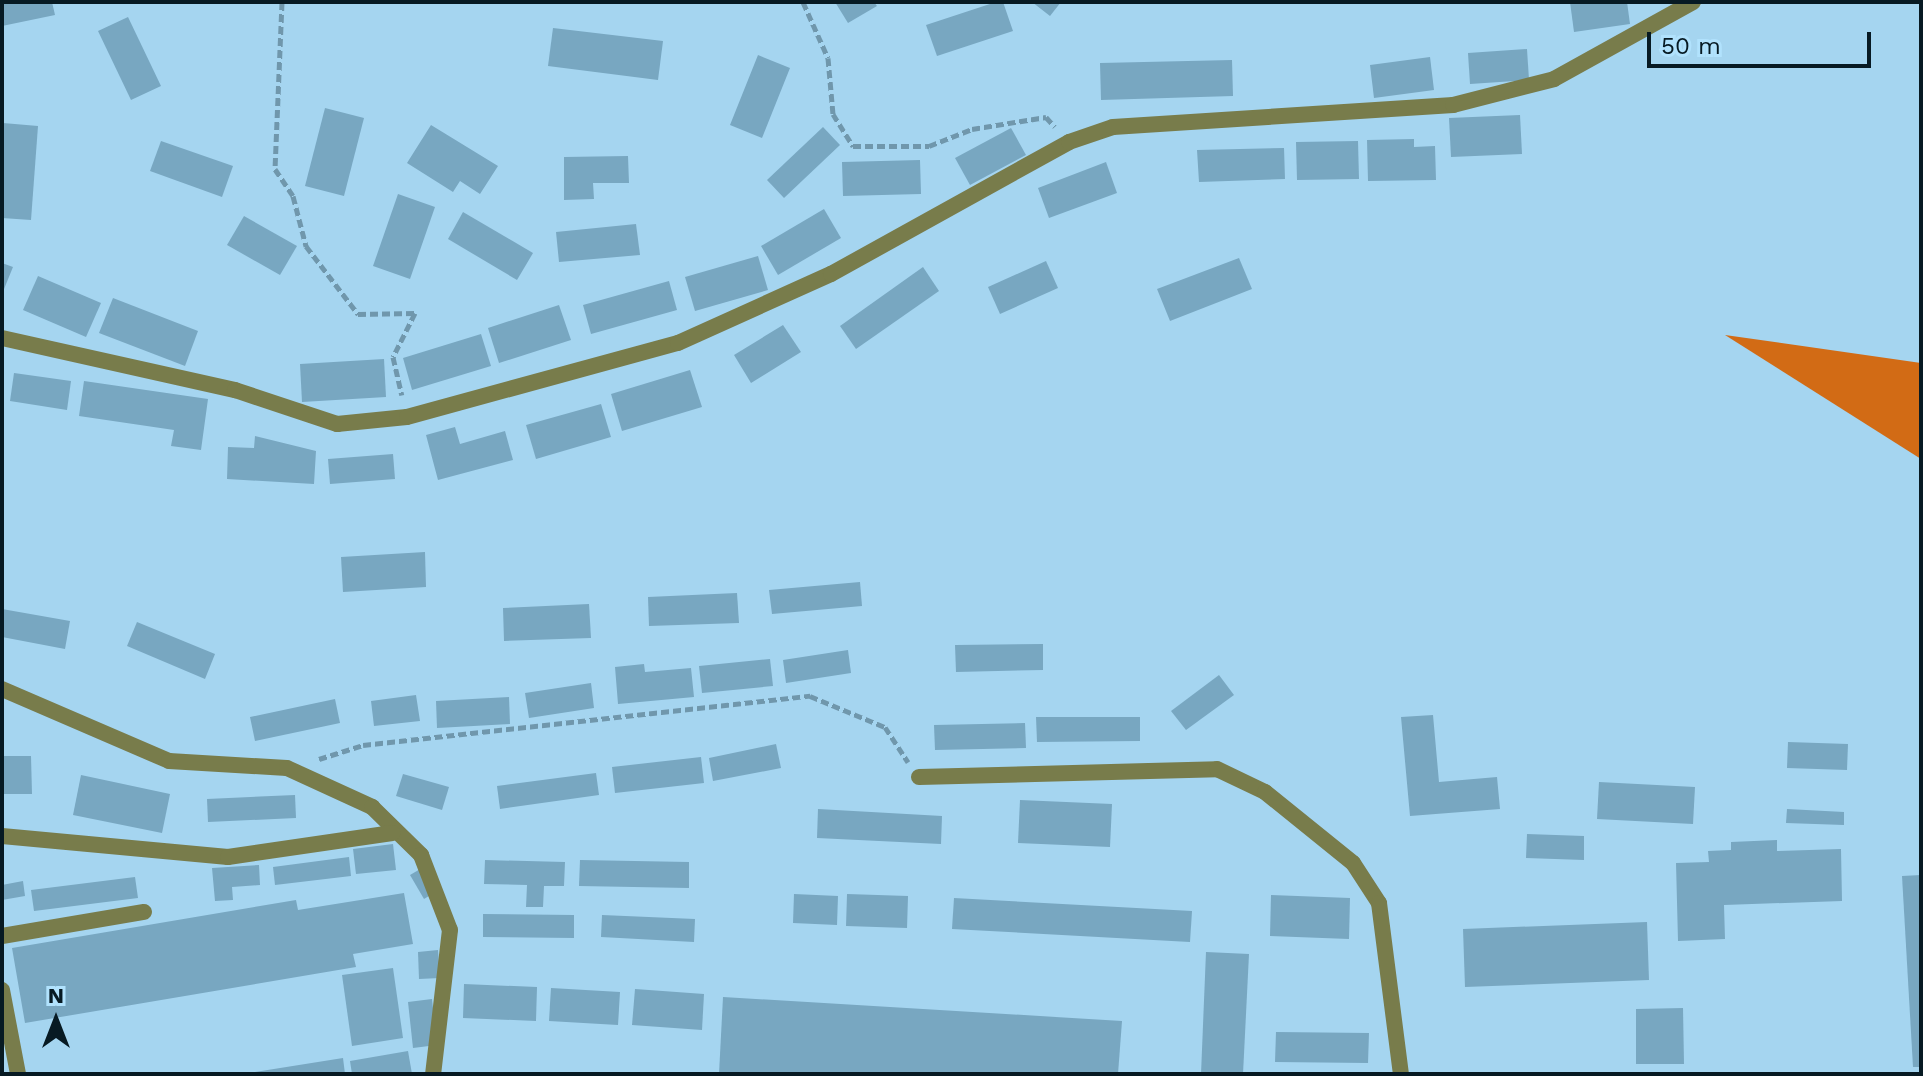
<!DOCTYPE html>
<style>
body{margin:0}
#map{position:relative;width:1923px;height:1076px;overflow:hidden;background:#a5d5f0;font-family:"Work Sans",sans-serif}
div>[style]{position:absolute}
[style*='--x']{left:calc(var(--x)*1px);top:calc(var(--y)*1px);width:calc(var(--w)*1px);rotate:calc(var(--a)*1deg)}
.forest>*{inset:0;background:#d26b15}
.building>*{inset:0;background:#78a7c1}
.path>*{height:5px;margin-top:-2.5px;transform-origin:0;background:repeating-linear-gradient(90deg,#7097ac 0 8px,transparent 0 12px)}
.lane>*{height:16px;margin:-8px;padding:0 8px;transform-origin:8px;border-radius:8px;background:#787c4b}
.street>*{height:16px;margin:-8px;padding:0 8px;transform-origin:8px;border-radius:8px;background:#787c4b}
span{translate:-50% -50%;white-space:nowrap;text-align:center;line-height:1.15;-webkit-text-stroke:6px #b1e2fd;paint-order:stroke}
.frame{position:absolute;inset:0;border:4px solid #071a23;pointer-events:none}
.north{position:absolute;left:16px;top:980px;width:80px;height:80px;-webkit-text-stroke:6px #b1e2fd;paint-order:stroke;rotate:0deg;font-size:22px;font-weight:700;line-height:32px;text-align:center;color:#071a23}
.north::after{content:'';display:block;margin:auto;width:28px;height:36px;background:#071a23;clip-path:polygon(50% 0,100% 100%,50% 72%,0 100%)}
.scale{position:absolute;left:1647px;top:32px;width:224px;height:36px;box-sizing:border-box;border:4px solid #071a23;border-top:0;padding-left:10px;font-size:24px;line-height:28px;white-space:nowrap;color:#071a23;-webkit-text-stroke:6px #b1e2fd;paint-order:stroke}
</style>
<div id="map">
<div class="forest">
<div style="clip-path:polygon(1725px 335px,1921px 363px,1921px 459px)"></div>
</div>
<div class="building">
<div style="clip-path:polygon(2px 2px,52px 2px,55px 15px,2px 26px)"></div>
<div style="clip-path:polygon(835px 2px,874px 2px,877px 6px,848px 23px)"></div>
<div style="clip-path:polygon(996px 2px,1003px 2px,1013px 31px,937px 56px,926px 25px)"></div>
<div style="clip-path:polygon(1032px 2px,1061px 2px,1050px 16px)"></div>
<div style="clip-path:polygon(1570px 2px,1627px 2px,1630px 24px,1574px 32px)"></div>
<div style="clip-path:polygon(128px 17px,161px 86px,131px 100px,98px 31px)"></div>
<div style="clip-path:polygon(553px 28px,663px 41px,658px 80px,548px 66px)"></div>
<div style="clip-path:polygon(1527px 49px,1529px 80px,1470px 84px,1468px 53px)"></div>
<div style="clip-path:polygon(758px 55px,790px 68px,762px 138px,730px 125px)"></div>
<div style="clip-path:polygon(1430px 57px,1434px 90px,1374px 98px,1370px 65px)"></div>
<div style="clip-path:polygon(1232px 60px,1233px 96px,1101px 100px,1100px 63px)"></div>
<div style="clip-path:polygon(325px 108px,364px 118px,344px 196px,305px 186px)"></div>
<div style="clip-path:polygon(1520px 115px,1522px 154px,1451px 157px,1449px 118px)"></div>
<div style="clip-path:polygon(3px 123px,38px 126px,31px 220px,2px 218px)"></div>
<div style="clip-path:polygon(431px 125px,498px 166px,480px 194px,460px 181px,453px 192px,407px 163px)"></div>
<div style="clip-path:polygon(823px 127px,840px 145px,784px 198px,767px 180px)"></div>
<div style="clip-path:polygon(1011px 128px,1026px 155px,970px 185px,955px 158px)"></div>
<div style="clip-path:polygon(1414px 139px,1414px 147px,1435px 146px,1436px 180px,1368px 181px,1367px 140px)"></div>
<div style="clip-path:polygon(161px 141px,233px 166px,222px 197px,150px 171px)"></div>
<div style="clip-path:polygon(1358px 141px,1359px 179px,1297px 180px,1296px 142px)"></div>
<div style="clip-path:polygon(1284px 148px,1285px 179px,1199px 182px,1197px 150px)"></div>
<div style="clip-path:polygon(628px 156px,629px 183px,593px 183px,594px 199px,564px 200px,564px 157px)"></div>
<div style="clip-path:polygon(920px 160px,921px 194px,843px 196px,842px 162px)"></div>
<div style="clip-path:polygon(1106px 162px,1117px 193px,1049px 218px,1038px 188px)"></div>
<div style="clip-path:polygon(398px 194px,435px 207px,410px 279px,373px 266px)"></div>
<div style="clip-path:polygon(824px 209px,841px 238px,778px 275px,761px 246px)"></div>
<div style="clip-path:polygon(463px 212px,533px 253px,517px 280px,448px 239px)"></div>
<div style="clip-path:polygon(244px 216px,297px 246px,280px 275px,227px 245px)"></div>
<div style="clip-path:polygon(636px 224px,640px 255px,559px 262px,556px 232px)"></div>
<div style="clip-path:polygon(758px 256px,768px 290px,695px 311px,685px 277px)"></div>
<div style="clip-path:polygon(1239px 258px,1252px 289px,1170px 321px,1157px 289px)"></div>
<div style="clip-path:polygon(1046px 261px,1058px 288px,1000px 314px,988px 287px)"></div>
<div style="clip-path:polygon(2px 263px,13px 267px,2px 294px)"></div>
<div style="clip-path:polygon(923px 267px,939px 291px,856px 349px,840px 326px)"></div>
<div style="clip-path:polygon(38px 276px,101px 303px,86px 337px,23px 310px)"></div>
<div style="clip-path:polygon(669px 281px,677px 310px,591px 334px,583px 305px)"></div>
<div style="clip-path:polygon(113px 298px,198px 331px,185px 366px,99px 333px)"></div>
<div style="clip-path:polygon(559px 305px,571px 340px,499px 363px,488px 328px)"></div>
<div style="clip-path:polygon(783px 325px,801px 352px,751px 383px,734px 355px)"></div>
<div style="clip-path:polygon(481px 334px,491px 366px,412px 390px,403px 358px)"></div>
<div style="clip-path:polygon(384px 359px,386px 397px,302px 402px,300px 364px)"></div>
<div style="clip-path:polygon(690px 370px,702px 407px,622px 431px,611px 394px)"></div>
<div style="clip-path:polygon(14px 373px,71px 381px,67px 410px,10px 401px)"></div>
<div style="clip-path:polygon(84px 381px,208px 399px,201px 450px,171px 446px,174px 430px,79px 416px)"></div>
<div style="clip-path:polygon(601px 404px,611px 437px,536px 459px,526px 425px)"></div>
<div style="clip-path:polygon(455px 427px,460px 444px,505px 431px,513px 460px,438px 480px,426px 435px)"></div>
<div style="clip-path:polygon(255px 436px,316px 451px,314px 484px,227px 479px,228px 447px,254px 448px)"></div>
<div style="clip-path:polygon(393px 454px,395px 479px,330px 484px,328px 459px)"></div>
<div style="clip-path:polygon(425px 552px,426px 587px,343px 592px,341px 557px)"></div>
<div style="clip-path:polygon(860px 582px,862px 606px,772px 614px,769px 590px)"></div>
<div style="clip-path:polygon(737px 593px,739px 623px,649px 626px,648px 597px)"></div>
<div style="clip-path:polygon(589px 604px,591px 638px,504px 641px,503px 608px)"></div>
<div style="clip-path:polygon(2px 609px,70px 621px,65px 649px,2px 637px)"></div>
<div style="clip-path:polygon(137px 622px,215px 654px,205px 679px,127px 646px)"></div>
<div style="clip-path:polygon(1043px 644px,1043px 670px,956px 672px,955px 645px)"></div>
<div style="clip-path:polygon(848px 650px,851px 673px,786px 683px,783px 660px)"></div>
<div style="clip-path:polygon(770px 659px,773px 686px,702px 693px,699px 666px)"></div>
<div style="clip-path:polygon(644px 664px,645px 672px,691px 668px,694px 697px,618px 704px,615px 667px)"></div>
<div style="clip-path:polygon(1219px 675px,1234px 695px,1186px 730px,1171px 711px)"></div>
<div style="clip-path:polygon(591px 683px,594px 708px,529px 718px,525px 693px)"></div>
<div style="clip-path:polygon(416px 695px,420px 721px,374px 726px,371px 701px)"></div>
<div style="clip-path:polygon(509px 697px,510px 724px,437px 728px,436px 701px)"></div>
<div style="clip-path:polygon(335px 699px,340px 723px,255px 741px,250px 717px)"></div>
<div style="clip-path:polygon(1433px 715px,1439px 782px,1497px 777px,1500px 809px,1410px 816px,1401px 717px)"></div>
<div style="clip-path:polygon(1036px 717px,1140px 717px,1140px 741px,1037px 742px)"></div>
<div style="clip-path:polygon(1025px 723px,1026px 748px,935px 750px,934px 725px)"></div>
<div style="clip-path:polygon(1788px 742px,1848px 744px,1847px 770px,1787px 768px)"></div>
<div style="clip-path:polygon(776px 744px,781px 768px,713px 781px,709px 758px)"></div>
<div style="clip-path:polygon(2px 756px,31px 756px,32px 794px,2px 794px)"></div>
<div style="clip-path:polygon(701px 757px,704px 783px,615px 793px,612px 767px)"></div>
<div style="clip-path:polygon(596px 773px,599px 795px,500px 809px,497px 786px)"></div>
<div style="clip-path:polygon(403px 774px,449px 787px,442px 810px,396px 796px)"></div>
<div style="clip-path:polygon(81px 775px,170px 794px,162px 833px,73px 815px)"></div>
<div style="clip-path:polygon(1599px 782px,1695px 787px,1693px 824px,1597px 819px)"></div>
<div style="clip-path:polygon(295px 795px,296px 818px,208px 822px,207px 799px)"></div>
<div style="clip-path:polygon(1020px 800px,1112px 804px,1110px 847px,1018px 843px)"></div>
<div style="clip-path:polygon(818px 809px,942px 816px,941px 844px,817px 838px)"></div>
<div style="clip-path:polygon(1787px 809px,1844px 812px,1844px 825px,1786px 823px)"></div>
<div style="clip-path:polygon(1527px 834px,1584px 836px,1584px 860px,1526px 858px)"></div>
<div style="clip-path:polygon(1777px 840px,1777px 851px,1841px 849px,1842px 901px,1724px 905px,1725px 939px,1678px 941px,1676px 863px,1709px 862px,1708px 851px,1731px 850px,1731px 842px)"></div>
<div style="clip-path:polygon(393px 844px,396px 870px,356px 874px,353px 849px)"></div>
<div style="clip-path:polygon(349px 857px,351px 876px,275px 885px,273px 867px)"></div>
<div style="clip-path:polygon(485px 860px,565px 862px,564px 886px,544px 886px,543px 907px,526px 907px,527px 885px,484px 884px)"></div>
<div style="clip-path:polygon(580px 860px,689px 862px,689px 888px,579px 886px)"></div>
<div style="clip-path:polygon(259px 865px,260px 885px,232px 887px,233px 900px,215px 901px,212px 868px)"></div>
<div style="clip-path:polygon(422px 868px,437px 891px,424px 899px,410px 875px)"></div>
<div style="clip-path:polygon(1921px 875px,1921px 1067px,1913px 1067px,1902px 876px)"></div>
<div style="clip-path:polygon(135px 877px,138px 898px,34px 911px,31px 890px)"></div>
<div style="clip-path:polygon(23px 881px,25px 896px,2px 900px,2px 885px)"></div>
<div style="clip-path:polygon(404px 893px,413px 944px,353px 954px,356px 967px,25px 1023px,12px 948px,296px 900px,298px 910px)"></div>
<div style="clip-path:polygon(794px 894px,838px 896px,837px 925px,793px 923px)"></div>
<div style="clip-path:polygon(847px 894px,908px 896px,907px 928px,846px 926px)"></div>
<div style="clip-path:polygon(1271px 895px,1350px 898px,1349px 939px,1270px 936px)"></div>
<div style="clip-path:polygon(954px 898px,1192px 911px,1190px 942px,952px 929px)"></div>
<div style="clip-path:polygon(483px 914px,574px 915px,574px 938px,483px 937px)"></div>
<div style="clip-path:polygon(602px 915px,695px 919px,694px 942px,601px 937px)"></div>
<div style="clip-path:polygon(1647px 922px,1649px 980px,1465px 987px,1463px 929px)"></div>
<div style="clip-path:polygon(438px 950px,440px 978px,419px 979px,418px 952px)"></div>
<div style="clip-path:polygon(1206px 952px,1249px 954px,1243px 1074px,1201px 1074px)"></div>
<div style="clip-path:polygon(393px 968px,403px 1038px,352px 1046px,342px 975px)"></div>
<div style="clip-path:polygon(464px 984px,537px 987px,536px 1021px,463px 1018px)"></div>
<div style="clip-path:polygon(551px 988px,620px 992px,618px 1025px,549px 1021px)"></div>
<div style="clip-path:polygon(635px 989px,704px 994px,702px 1030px,632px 1025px)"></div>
<div style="clip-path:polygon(723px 997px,1122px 1021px,1118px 1074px,719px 1074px)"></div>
<div style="clip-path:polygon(432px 999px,437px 1045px,413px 1048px,408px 1002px)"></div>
<div style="clip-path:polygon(1683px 1008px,1684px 1064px,1636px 1064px,1636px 1009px)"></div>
<div style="clip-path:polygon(1276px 1032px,1369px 1033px,1368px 1063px,1275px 1062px)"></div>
<div style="clip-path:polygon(408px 1051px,412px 1074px,352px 1074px,350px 1061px)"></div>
<div style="clip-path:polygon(343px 1058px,345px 1074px,255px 1074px,255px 1072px)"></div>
</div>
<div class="path">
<div style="--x:282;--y:2;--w:167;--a:92.4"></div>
<div style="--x:275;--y:169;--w:32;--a:56"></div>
<div style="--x:293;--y:196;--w:52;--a:75.4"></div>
<div style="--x:306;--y:246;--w:86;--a:52.6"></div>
<div style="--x:358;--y:314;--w:57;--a:-1"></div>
<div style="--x:415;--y:313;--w:49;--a:116.6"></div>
<div style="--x:393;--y:357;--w:39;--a:77"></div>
<div style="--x:803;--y:2;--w:61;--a:65.9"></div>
<div style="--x:828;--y:58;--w:56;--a:84.9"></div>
<div style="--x:833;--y:114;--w:38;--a:58"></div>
<div style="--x:853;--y:146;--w:76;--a:0"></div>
<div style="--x:929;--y:146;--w:46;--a:-21.6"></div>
<div style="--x:972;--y:129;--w:75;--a:-9.2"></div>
<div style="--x:1046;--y:117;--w:13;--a:48"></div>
<div style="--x:319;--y:759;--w:46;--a:-17.7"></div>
<div style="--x:363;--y:745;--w:450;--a:-6.3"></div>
<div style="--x:810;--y:696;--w:81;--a:22.5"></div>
<div style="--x:885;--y:727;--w:42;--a:56.7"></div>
</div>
<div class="lane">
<div style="--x:2;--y:936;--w:144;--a:-9.6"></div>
<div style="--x:2;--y:990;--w:86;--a:79.2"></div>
</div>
<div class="street">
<div style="--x:2;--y:338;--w:239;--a:12.6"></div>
<div style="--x:235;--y:390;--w:108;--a:18.4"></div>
<div style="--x:337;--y:424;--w:70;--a:-5.7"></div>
<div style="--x:407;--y:417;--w:281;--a:-15.3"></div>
<div style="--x:678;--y:343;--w:168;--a:-24.3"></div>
<div style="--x:831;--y:274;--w:272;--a:-29"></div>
<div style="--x:1069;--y:142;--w:46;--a:-18.8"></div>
<div style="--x:1113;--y:127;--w:341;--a:-3.7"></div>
<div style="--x:1453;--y:105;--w:104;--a:-14.4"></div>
<div style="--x:1554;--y:79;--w:159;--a:-29"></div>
<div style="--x:2;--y:689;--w:182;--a:23.3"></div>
<div style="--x:169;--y:761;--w:118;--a:3.4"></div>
<div style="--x:287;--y:768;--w:94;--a:24.6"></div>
<div style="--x:372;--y:807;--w:69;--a:44.4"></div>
<div style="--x:421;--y:855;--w:80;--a:68.9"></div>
<div style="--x:450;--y:930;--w:145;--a:96.7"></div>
<div style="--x:919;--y:777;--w:298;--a:-1.5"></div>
<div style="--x:1217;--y:769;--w:53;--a:25.6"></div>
<div style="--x:1265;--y:792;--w:113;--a:38.9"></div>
<div style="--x:1353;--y:863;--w:48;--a:57"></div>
<div style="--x:1379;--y:903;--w:172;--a:82.7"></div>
<div style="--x:2;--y:836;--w:227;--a:5.3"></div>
<div style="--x:228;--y:857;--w:166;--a:-8.3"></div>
</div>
<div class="frame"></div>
<div class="north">N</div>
<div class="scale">50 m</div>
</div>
